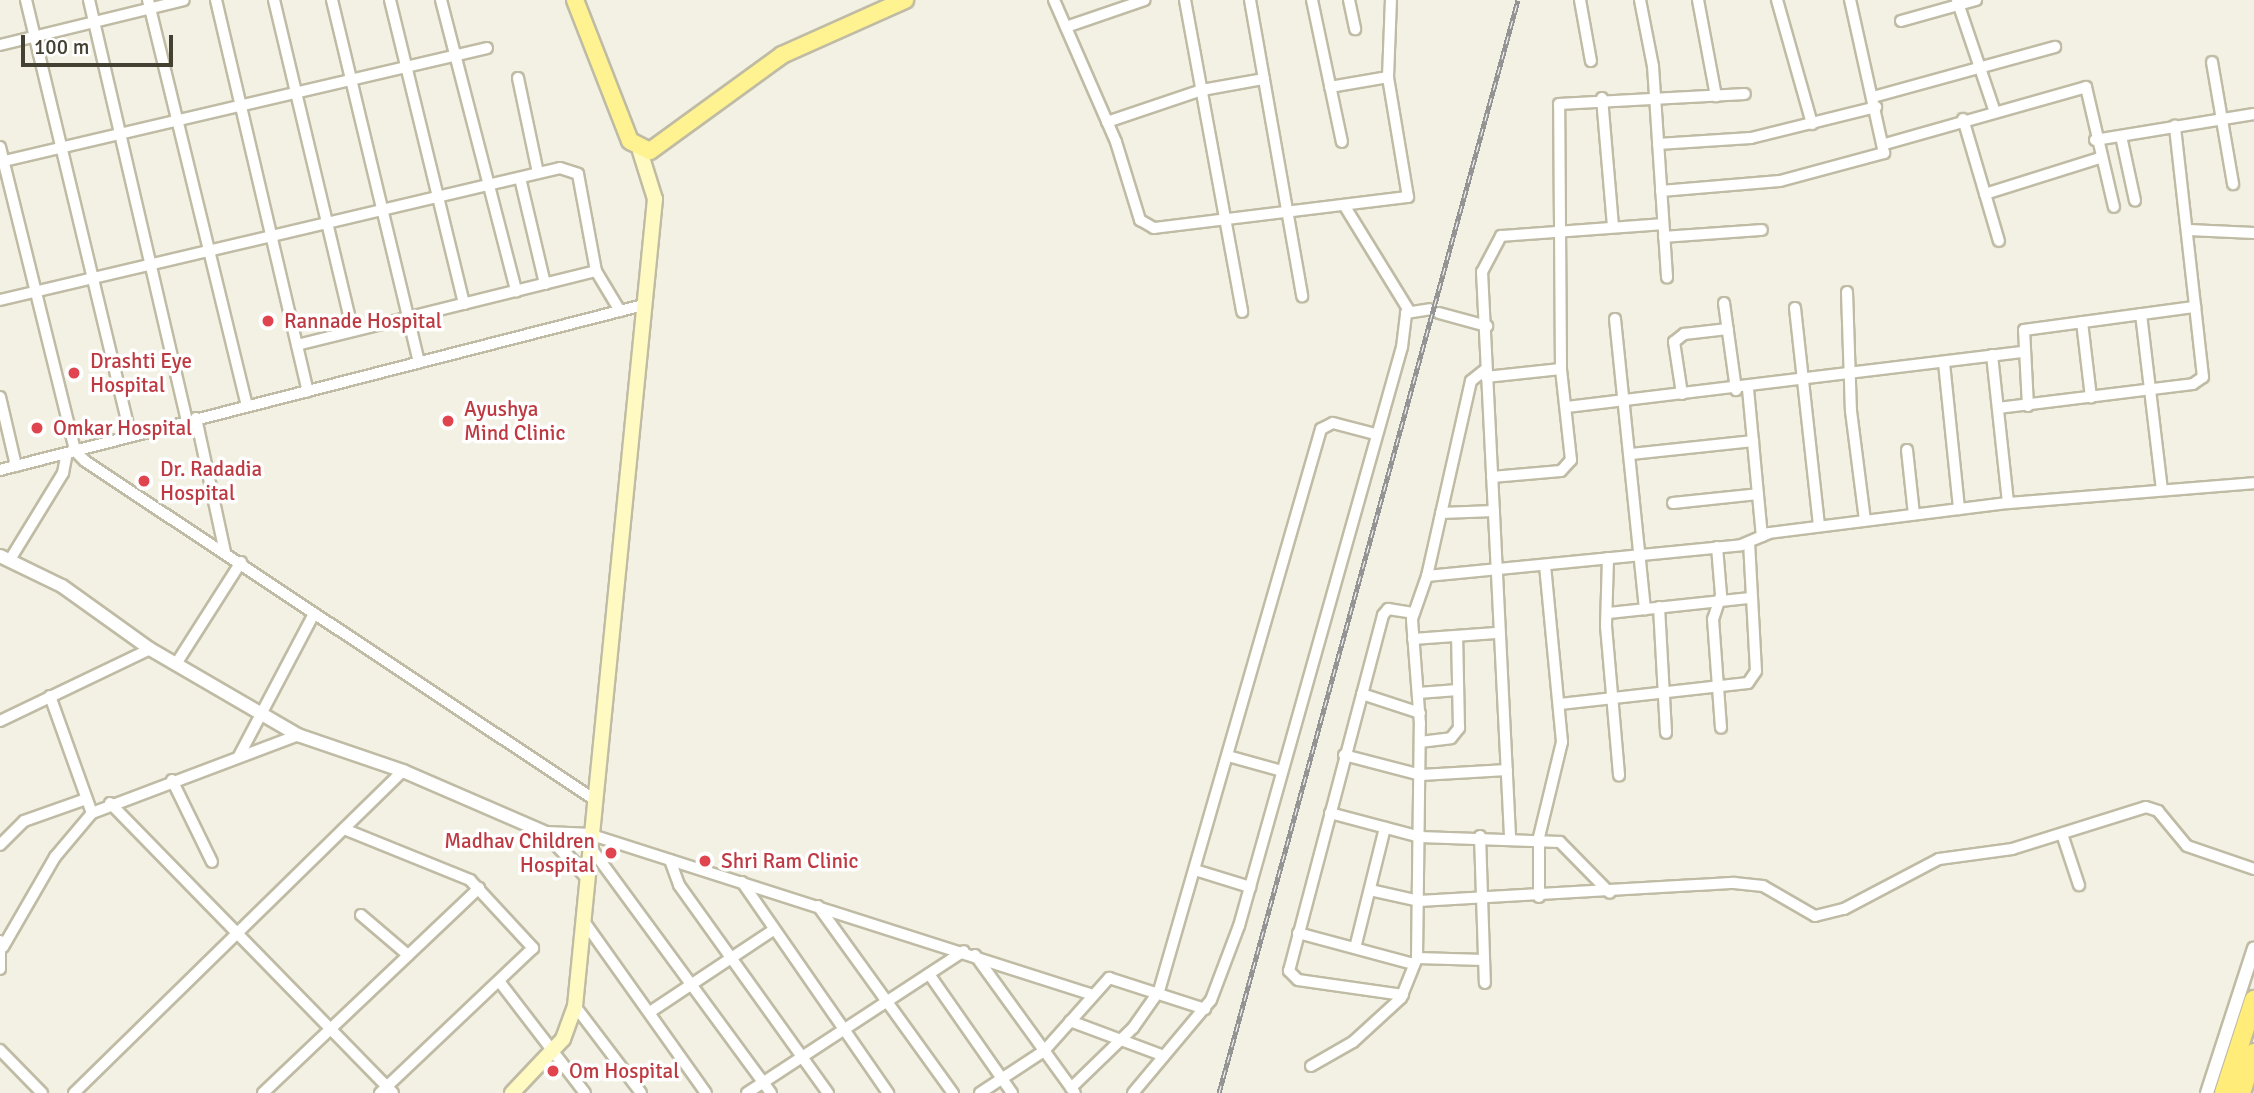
<!DOCTYPE html>
<style>
body{margin:0}
#map{position:relative;width:2254px;height:1093px;overflow:hidden;background:#f3f1e3;font-family:Signika,sans-serif}
div>[style]{position:absolute}
[style*='--x']{left:calc(var(--x)*1px);top:calc(var(--y)*1px);width:calc(var(--w)*1px);rotate:calc(var(--a)*1deg)}
.roads{filter:drop-shadow(2px 0 #bfbba4) drop-shadow(-2px 0 #bfbba4) drop-shadow(0 2px #bfbba4) drop-shadow(0 -2px #bfbba4)}
.minor>*{height:10px;margin:-5px;padding:0 5px;transform-origin:5px;border-radius:5px;background:#fff}
.tertiary>*{height:12px;margin:-6px;padding:0 6px;transform-origin:6px;border-radius:6px;background:#fff}
.secondary>*{height:14px;margin:-7px;padding:0 7px;transform-origin:7px;border-radius:7px;background:#fffac1}
.primary>*{height:16px;margin:-8px;padding:0 8px;transform-origin:8px;border-radius:8px;background:#fff290}
.trunk>*{height:18px;margin:-9px;padding:0 9px;transform-origin:9px;border-radius:9px;background:#ffec79}
.rail>*{height:5px;margin-top:-2.5px;transform-origin:0;background:repeating-linear-gradient(90deg,#fff 0 8px,#949494 0 16px);box-sizing:border-box;border-block:2px solid #949494}
.dots>*{width:19px;height:19px;translate:-50% -50%;box-sizing:border-box;border:4px solid #fff;border-radius:50%}
span{translate:-50% -50%;white-space:nowrap;text-align:center;line-height:1.15;-webkit-text-stroke:7px #fff;paint-order:stroke}
.health-label{font-size:21px;color:#be3a42}
.left{translate:0 -50%;text-align:left}
.right{translate:-100% -50%;text-align:right}
.scale{position:absolute;left:21px;top:35px;width:152px;height:32px;box-sizing:border-box;border:4px solid #454132;border-top:0;padding-left:9px;font-size:21px;line-height:24px;white-space:nowrap;color:#454132;-webkit-text-stroke:5px #fff;paint-order:stroke}
</style>
<div id="map">
<div class="roads">
<div class="minor">
<div style="--x:26;--y:0;--w:448;--a:76.5"></div>
<div style="--x:89;--y:0;--w:431;--a:76.9"></div>
<div style="--x:148;--y:0;--w:418;--a:76.3"></div>
<div style="--x:216;--y:0;--w:402;--a:76.8"></div>
<div style="--x:274;--y:0;--w:340;--a:76.6"></div>
<div style="--x:332;--y:0;--w:372;--a:76.5"></div>
<div style="--x:390;--y:0;--w:313;--a:76.3"></div>
<div style="--x:441;--y:0;--w:301;--a:75.5"></div>
<div style="--x:1054;--y:0;--w:155;--a:66.4"></div>
<div style="--x:1116;--y:142;--w:82;--a:72.9"></div>
<div style="--x:1140;--y:220;--w:16;--a:30"></div>
<div style="--x:1154;--y:228;--w:256;--a:-7"></div>
<div style="--x:1408;--y:197;--w:122;--a:-99.5"></div>
<div style="--x:1388;--y:77;--w:77;--a:-87.8"></div>
<div style="--x:1185;--y:0;--w:317;--a:79.6"></div>
<div style="--x:1250;--y:0;--w:301;--a:80"></div>
<div style="--x:1312;--y:0;--w:145;--a:78.1"></div>
<div style="--x:1349;--y:0;--w:30;--a:78"></div>
<div style="--x:1580;--y:0;--w:62;--a:79.8"></div>
<div style="--x:1640;--y:0;--w:67;--a:78.9"></div>
<div style="--x:1653;--y:66;--w:212;--a:86.2"></div>
<div style="--x:1698;--y:0;--w:98;--a:79.4"></div>
<div style="--x:1777;--y:0;--w:129;--a:74.2"></div>
<div style="--x:1957;--y:0;--w:115;--a:71.3"></div>
<div style="--x:1901;--y:21;--w:78;--a:-15.6"></div>
<div style="--x:1066;--y:27;--w:83;--a:-18.9"></div>
<div style="--x:0;--y:45;--w:189;--a:-13.7"></div>
<div style="--x:2212;--y:62;--w:124;--a:80.2"></div>
<div style="--x:518;--y:78;--w:97;--a:78.1"></div>
<div style="--x:1330;--y:87;--w:59;--a:-9.8"></div>
<div style="--x:1873;--y:97;--w:189;--a:-15.4"></div>
<div style="--x:1602;--y:98;--w:128;--a:85.1"></div>
<div style="--x:1963;--y:119;--w:127;--a:73.6"></div>
<div style="--x:1107;--y:122;--w:100;--a:-18.6"></div>
<div style="--x:1202;--y:90;--w:63;--a:-10.1"></div>
<div style="--x:2121;--y:136;--w:66;--a:77.8"></div>
<div style="--x:2095;--y:140;--w:161;--a:-9.3"></div>
<div style="--x:1658;--y:144;--w:93;--a:-3.7"></div>
<div style="--x:1751;--y:138;--w:129;--a:-13.9"></div>
<div style="--x:1885;--y:144;--w:209;--a:-15.8"></div>
<div style="--x:2086;--y:87;--w:123;--a:76.9"></div>
<div style="--x:0;--y:147;--w:313;--a:76.1"></div>
<div style="--x:75;--y:451;--w:14;--a:45"></div>
<div style="--x:85;--y:461;--w:612;--a:33.61"></div>
<div style="--x:0;--y:162;--w:500;--a:-13.17"></div>
<div style="--x:520;--y:178;--w:109;--a:76.7"></div>
<div style="--x:1661;--y:191;--w:119;--a:-4.8"></div>
<div style="--x:1780;--y:181;--w:108;--a:-15.1"></div>
<div style="--x:1884;--y:153;--w:157;--a:-102.5"></div>
<div style="--x:1985;--y:194;--w:121;--a:-17.4"></div>
<div style="--x:1344;--y:205;--w:122;--a:58.4"></div>
<div style="--x:2189;--y:230;--w:65;--a:2.6"></div>
<div style="--x:1664;--y:237;--w:98;--a:-4.1"></div>
<div style="--x:1847;--y:292;--w:119;--a:88.1"></div>
<div style="--x:1851;--y:411;--w:110;--a:82.7"></div>
<div style="--x:0;--y:300;--w:575;--a:-13.26"></div>
<div style="--x:560;--y:168;--w:19;--a:18"></div>
<div style="--x:578;--y:174;--w:99;--a:79.5"></div>
<div style="--x:596;--y:271;--w:47;--a:59"></div>
<div style="--x:1724;--y:303;--w:88;--a:82.1"></div>
<div style="--x:1795;--y:308;--w:219;--a:83.7"></div>
<div style="--x:1439;--y:313;--w:50;--a:15.2"></div>
<div style="--x:2141;--y:314;--w:176;--a:83.2"></div>
<div style="--x:1615;--y:319;--w:292;--a:84.1"></div>
<div style="--x:2082;--y:322;--w:76;--a:83.2"></div>
<div style="--x:297;--y:345;--w:308;--a:-13.9"></div>
<div style="--x:1992;--y:355;--w:149;--a:83.8"></div>
<div style="--x:1944;--y:363;--w:147;--a:84.1"></div>
<div style="--x:1486;--y:377;--w:75;--a:-6.1"></div>
<div style="--x:1748;--y:389;--w:148;--a:84.6"></div>
<div style="--x:1682;--y:394;--w:53;--a:-98.7"></div>
<div style="--x:1674;--y:342;--w:13;--a:-39"></div>
<div style="--x:1684;--y:334;--w:44;--a:-6.5"></div>
<div style="--x:0;--y:397;--w:71;--a:76.9"></div>
<div style="--x:2028;--y:406;--w:76;--a:-93"></div>
<div style="--x:2024;--y:330;--w:173;--a:-7.7"></div>
<div style="--x:1567;--y:407;--w:458;--a:-6.9"></div>
<div style="--x:1998;--y:408;--w:196;--a:-7"></div>
<div style="--x:2193;--y:384;--w:12;--a:-35"></div>
<div style="--x:2203;--y:377;--w:253;--a:-96.4"></div>
<div style="--x:196;--y:418;--w:137;--a:77.8"></div>
<div style="--x:1907;--y:450;--w:64;--a:83.8"></div>
<div style="--x:1631;--y:454;--w:123;--a:-6.1"></div>
<div style="--x:0;--y:470;--w:664;--a:-14.39"></div>
<div style="--x:1492;--y:477;--w:69;--a:-5"></div>
<div style="--x:1561;--y:471;--w:15;--a:-48"></div>
<div style="--x:1571;--y:460;--w:92;--a:-96.3"></div>
<div style="--x:1561;--y:369;--w:265;--a:-90.4"></div>
<div style="--x:1559;--y:104;--w:186;--a:-3.1"></div>
<div style="--x:1673;--y:503;--w:85;--a:-6"></div>
<div style="--x:1441;--y:513;--w:53;--a:-2.2"></div>
<div style="--x:1717;--y:547;--w:48;--a:85.2"></div>
<div style="--x:1721;--y:595;--w:25;--a:108"></div>
<div style="--x:1713;--y:619;--w:109;--a:85.8"></div>
<div style="--x:11;--y:558;--w:100;--a:-58.5"></div>
<div style="--x:63;--y:473;--w:20;--a:-79"></div>
<div style="--x:1608;--y:558;--w:68;--a:91.7"></div>
<div style="--x:1606;--y:626;--w:150;--a:85"></div>
<div style="--x:1427;--y:576;--w:200;--a:-77.3"></div>
<div style="--x:1471;--y:381;--w:19;--a:-39"></div>
<div style="--x:1659;--y:607;--w:126;--a:86.8"></div>
<div style="--x:1609;--y:613;--w:142;--a:-6.1"></div>
<div style="--x:1413;--y:639;--w:83;--a:-4.1"></div>
<div style="--x:176;--y:664;--w:121;--a:-57.5"></div>
<div style="--x:1418;--y:693;--w:40;--a:-4.3"></div>
<div style="--x:1362;--y:694;--w:61;--a:18.1"></div>
<div style="--x:50;--y:696;--w:124;--a:70.3"></div>
<div style="--x:1560;--y:704;--w:189;--a:-6.4"></div>
<div style="--x:1748;--y:683;--w:14;--a:-56"></div>
<div style="--x:1756;--y:671;--w:128;--a:-93.1"></div>
<div style="--x:0;--y:721;--w:166;--a:-25.6"></div>
<div style="--x:1420;--y:742;--w:31;--a:-7"></div>
<div style="--x:1451;--y:738;--w:13;--a:-51"></div>
<div style="--x:1459;--y:728;--w:92;--a:-91.2"></div>
<div style="--x:1344;--y:755;--w:80;--a:14.6"></div>
<div style="--x:1421;--y:775;--w:86;--a:-3.3"></div>
<div style="--x:239;--y:756;--w:161;--a:-62.2"></div>
<div style="--x:1228;--y:756;--w:56;--a:15.5"></div>
<div style="--x:172;--y:780;--w:91;--a:64"></div>
<div style="--x:110;--y:803;--w:405;--a:45.7"></div>
<div style="--x:1330;--y:813;--w:93;--a:14.9"></div>
<div style="--x:1420;--y:837;--w:140;--a:2"></div>
<div style="--x:1560;--y:842;--w:71;--a:45.6"></div>
<div style="--x:344;--y:829;--w:136;--a:22"></div>
<div style="--x:470;--y:880;--w:93;--a:47.2"></div>
<div style="--x:533;--y:948;--w:211;--a:136.5"></div>
<div style="--x:2062;--y:834;--w:54;--a:71.6"></div>
<div style="--x:592;--y:835;--w:526;--a:17.71"></div>
<div style="--x:1480;--y:836;--w:147;--a:88.1"></div>
<div style="--x:1510;--y:836;--w:565;--a:-92.84"></div>
<div style="--x:1482;--y:272;--w:41;--a:-62.2"></div>
<div style="--x:1501;--y:236;--w:162;--a:-4.2"></div>
<div style="--x:0;--y:845;--w:34;--a:-45"></div>
<div style="--x:24;--y:821;--w:66;--a:-19.5"></div>
<div style="--x:591;--y:848;--w:304;--a:53.7"></div>
<div style="--x:670;--y:860;--w:27;--a:70"></div>
<div style="--x:679;--y:885;--w:256;--a:54.4"></div>
<div style="--x:1195;--y:870;--w:58;--a:17.2"></div>
<div style="--x:742;--y:882;--w:257;--a:55.3"></div>
<div style="--x:1370;--y:890;--w:50;--a:12.7"></div>
<div style="--x:1419;--y:901;--w:316;--a:-3.3"></div>
<div style="--x:1734;--y:883;--w:29;--a:6"></div>
<div style="--x:1763;--y:886;--w:60;--a:30"></div>
<div style="--x:1815;--y:916;--w:30;--a:-14"></div>
<div style="--x:1844;--y:909;--w:107;--a:-27.8"></div>
<div style="--x:1939;--y:859;--w:74;--a:-7.8"></div>
<div style="--x:2012;--y:849;--w:140;--a:-17.4"></div>
<div style="--x:2146;--y:807;--w:13;--a:18"></div>
<div style="--x:2158;--y:811;--w:45;--a:50.4"></div>
<div style="--x:2187;--y:846;--w:71;--a:18.9"></div>
<div style="--x:1539;--y:897;--w:60;--a:-90"></div>
<div style="--x:1539;--y:837;--w:98;--a:-76.4"></div>
<div style="--x:1562;--y:742;--w:176;--a:-95.5"></div>
<div style="--x:818;--y:906;--w:231;--a:54.2"></div>
<div style="--x:361;--y:915;--w:62;--a:40.4"></div>
<div style="--x:583;--y:920;--w:212;--a:54.6"></div>
<div style="--x:1298;--y:933;--w:120;--a:15"></div>
<div style="--x:3;--y:947;--w:104;--a:-60"></div>
<div style="--x:55;--y:857;--w:57;--a:-49.9"></div>
<div style="--x:92;--y:813;--w:220;--a:-20.7"></div>
<div style="--x:1355;--y:948;--w:124;--a:-76"></div>
<div style="--x:975;--y:955;--w:170;--a:54.1"></div>
<div style="--x:1417;--y:958;--w:67;--a:1.7"></div>
<div style="--x:0;--y:969;--w:28;--a:-90"></div>
<div style="--x:929;--y:974;--w:145;--a:55.1"></div>
<div style="--x:499;--y:981;--w:141;--a:52.5"></div>
<div style="--x:1403;--y:995;--w:106;--a:-171.9"></div>
<div style="--x:1298;--y:980;--w:13;--a:-135"></div>
<div style="--x:1289;--y:971;--w:368;--a:-75.2"></div>
<div style="--x:1383;--y:615;--w:8;--a:-50"></div>
<div style="--x:1388;--y:609;--w:25;--a:9"></div>
<div style="--x:575;--y:1006;--w:109;--a:52.8"></div>
<div style="--x:650;--y:1012;--w:146;--a:-33.6"></div>
<div style="--x:1070;--y:1021;--w:100;--a:20.4"></div>
<div style="--x:0;--y:1050;--w:60;--a:45.7"></div>
<div style="--x:1311;--y:1066;--w:48;--a:-29.7"></div>
<div style="--x:1353;--y:1042;--w:65;--a:-42.5"></div>
<div style="--x:1401;--y:998;--w:43;--a:-68.2"></div>
<div style="--x:1417;--y:958;--w:234;--a:-89.3"></div>
<div style="--x:1420;--y:724;--w:105;--a:-94.4"></div>
<div style="--x:1412;--y:619;--w:46;--a:-70.8"></div>
<div style="--x:1427;--y:576;--w:316;--a:-5.6"></div>
<div style="--x:1741;--y:545;--w:30;--a:-23"></div>
<div style="--x:1769;--y:533;--w:241;--a:-7.2"></div>
<div style="--x:2008;--y:503;--w:247;--a:-4.6"></div>
<div style="--x:1071;--y:1088;--w:86;--a:-44.1"></div>
<div style="--x:1133;--y:1028;--w:45;--a:-54.9"></div>
<div style="--x:1159;--y:991;--w:585;--a:-73.92"></div>
<div style="--x:1321;--y:429;--w:13;--a:-27"></div>
<div style="--x:1333;--y:423;--w:43;--a:14.7"></div>
<div style="--x:74;--y:1093;--w:460;--a:-44.4"></div>
<div style="--x:263;--y:1093;--w:298;--a:-43.5"></div>
<div style="--x:747;--y:1093;--w:259;--a:-33.2"></div>
<div style="--x:980;--y:1093;--w:77;--a:-33.3"></div>
<div style="--x:1044;--y:1051;--w:98;--a:-48.3"></div>
<div style="--x:1109;--y:978;--w:101;--a:17.9"></div>
<div style="--x:1133;--y:1093;--w:121;--a:-50"></div>
<div style="--x:1211;--y:1000;--w:79;--a:-69.3"></div>
<div style="--x:1239;--y:926;--w:602;--a:-74.28"></div>
<div style="--x:1402;--y:347;--w:34;--a:-83"></div>
<div style="--x:1406;--y:313;--w:24;--a:-9"></div>
</div>
<div class="tertiary">
<div style="--x:0;--y:556;--w:69;--a:25.8"></div>
<div style="--x:62;--y:586;--w:108;--a:35.6"></div>
<div style="--x:150;--y:649;--w:171;--a:30.2"></div>
<div style="--x:298;--y:735;--w:111;--a:18.9"></div>
<div style="--x:403;--y:771;--w:156;--a:23.4"></div>
<div style="--x:546;--y:833;--w:46;--a:2.5"></div>
<div style="--x:546;--y:833;--w:60;--a:47"></div>
<div style="--x:2207;--y:1093;--w:152;--a:-72"></div>
</div>
<div class="secondary">
<div style="--x:512;--y:1093;--w:74;--a:-46.6"></div>
<div style="--x:563;--y:1039;--w:35;--a:-70"></div>
<div style="--x:575;--y:1006;--w:811;--a:-84.34"></div>
<div style="--x:655;--y:199;--w:50;--a:-107.4"></div>
</div>
<div class="primary">
<div style="--x:575;--y:0;--w:151;--a:68.7"></div>
<div style="--x:630;--y:141;--w:22;--a:27"></div>
<div style="--x:650;--y:151;--w:163;--a:-36"></div>
<div style="--x:782;--y:55;--w:135;--a:-24.1"></div>
</div>
<div class="trunk">
<div style="--x:2224;--y:1093;--w:98;--a:-72.1"></div>
<div style="--x:2241;--y:1093;--w:42;--a:-72"></div>
</div>
</div>
<div class="rail">
<div style="--x:1219;--y:1093;--w:1133;--a:-74.7"></div>
</div>
<div class="dots">
<div style="left:268px;top:321px;background:#e0444e"></div>
<div style="left:74px;top:373px;background:#e0444e"></div>
<div style="left:448px;top:421px;background:#e0444e"></div>
<div style="left:37px;top:428px;background:#e0444e"></div>
<div style="left:144px;top:481px;background:#e0444e"></div>
<div style="left:611px;top:853px;background:#e0444e"></div>
<div style="left:705px;top:861px;background:#e0444e"></div>
<div style="left:553px;top:1071px;background:#e0444e"></div>
</div>
<div class="health-label">
<span class="left" style="left:284px;top:321px">Rannade Hospital</span>
<span class="left" style="left:90px;top:373px">Drashti Eye<br>Hospital</span>
<span class="left" style="left:464px;top:421px">Ayushya<br>Mind Clinic</span>
<span class="left" style="left:53px;top:428px">Omkar Hospital</span>
<span class="left" style="left:160px;top:481px">Dr. Radadia<br>Hospital</span>
<span class="right" style="left:595px;top:853px">Madhav Children<br>Hospital</span>
<span class="left" style="left:721px;top:861px">Shri Ram Clinic</span>
<span class="left" style="left:569px;top:1071px">Om Hospital</span>
</div>
<div class="scale">100 m</div>
</div>
